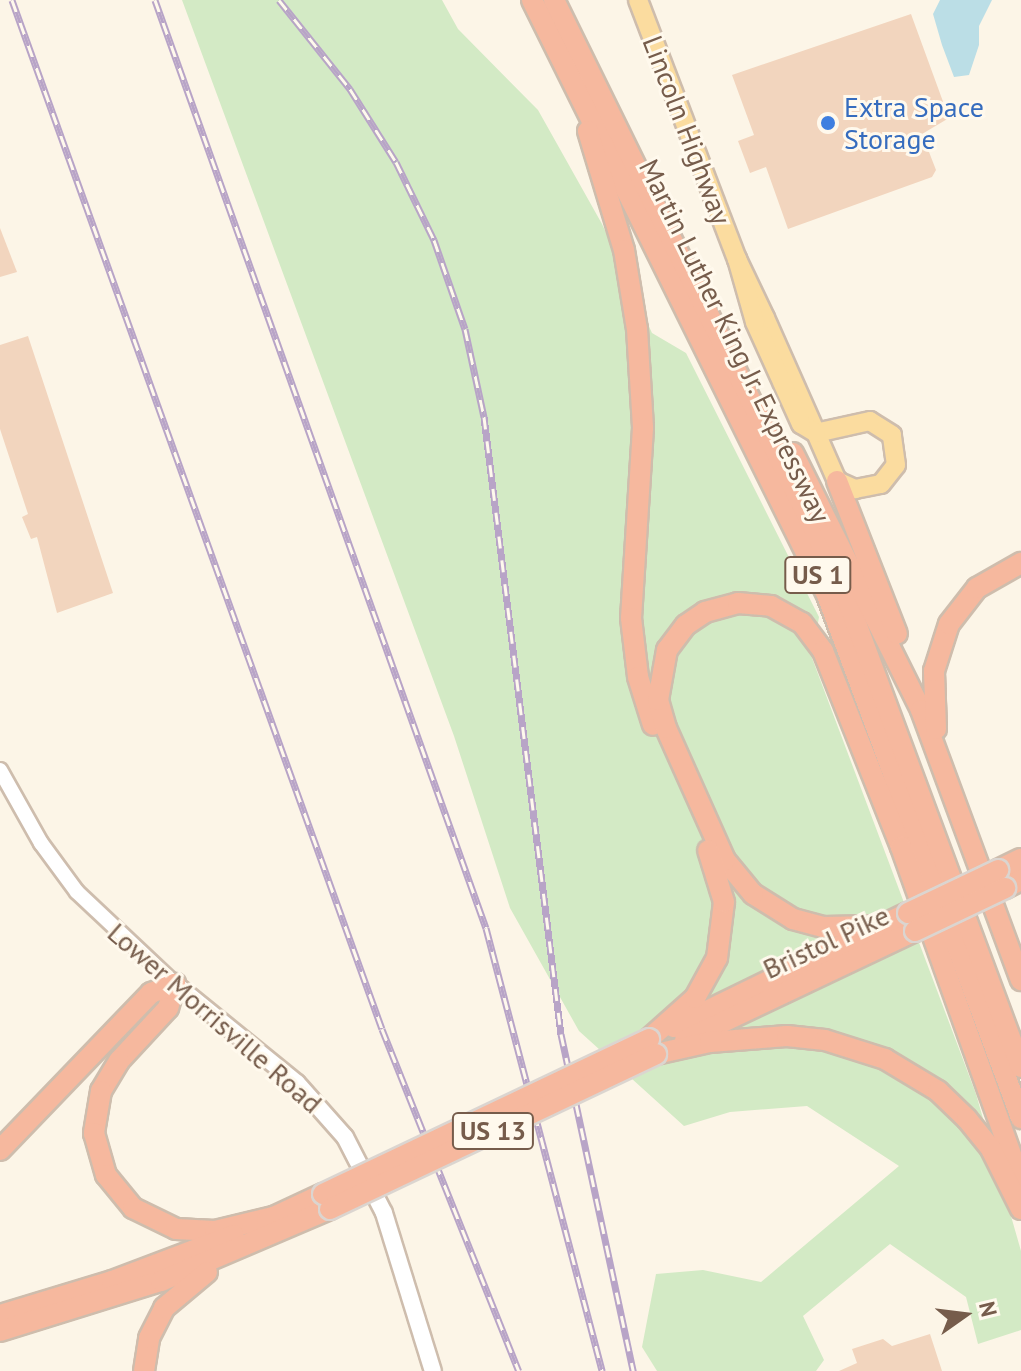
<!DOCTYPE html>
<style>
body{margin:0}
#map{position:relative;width:1021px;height:1371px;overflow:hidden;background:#fcf5e7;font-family:"PT Sans",sans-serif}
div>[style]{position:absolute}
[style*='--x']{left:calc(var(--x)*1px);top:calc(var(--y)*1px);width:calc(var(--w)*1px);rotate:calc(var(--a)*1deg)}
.green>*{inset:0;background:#d3eac5}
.water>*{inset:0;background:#bbdee6}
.building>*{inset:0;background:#f2d5be}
.roads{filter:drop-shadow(2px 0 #cebdad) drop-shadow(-2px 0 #cebdad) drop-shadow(0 2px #cebdad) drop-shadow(0 -2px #cebdad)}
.tertiary>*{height:14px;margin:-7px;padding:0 7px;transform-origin:7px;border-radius:7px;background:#fff}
.secondary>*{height:16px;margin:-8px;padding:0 8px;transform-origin:8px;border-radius:8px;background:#fff}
.primary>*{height:18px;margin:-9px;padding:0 9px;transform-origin:9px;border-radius:9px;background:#fbdc9f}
.motorway>*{height:20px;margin:-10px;padding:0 10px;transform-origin:10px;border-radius:10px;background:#f6b89e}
.rail>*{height:7px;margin-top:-3.5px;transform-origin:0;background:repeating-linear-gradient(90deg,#fff9ed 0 12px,#b8a4c7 0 24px);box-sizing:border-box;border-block:2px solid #b8a4c7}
.bridges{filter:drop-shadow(2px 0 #dbd5d0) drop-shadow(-2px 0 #dbd5d0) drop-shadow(0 2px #dbd5d0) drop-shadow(0 -2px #dbd5d0)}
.motorway-bridge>*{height:20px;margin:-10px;padding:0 10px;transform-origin:10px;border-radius:10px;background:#f6b89e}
.dots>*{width:22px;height:22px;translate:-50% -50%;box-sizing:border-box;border:4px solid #fff9ed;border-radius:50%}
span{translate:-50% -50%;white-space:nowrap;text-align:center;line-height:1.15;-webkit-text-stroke:6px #fff9ed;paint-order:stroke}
.shield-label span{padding:2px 6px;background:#fff9ed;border:2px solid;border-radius:6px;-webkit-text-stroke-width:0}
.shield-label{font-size:26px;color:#765c4b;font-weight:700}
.shop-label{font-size:28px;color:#366cbe}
.left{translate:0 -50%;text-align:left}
.street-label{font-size:28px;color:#765c4b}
.north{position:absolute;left:925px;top:1275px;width:80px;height:80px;-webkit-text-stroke:6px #fff9ed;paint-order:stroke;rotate:76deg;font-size:22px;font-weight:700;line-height:32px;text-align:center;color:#765c4b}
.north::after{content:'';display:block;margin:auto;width:28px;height:36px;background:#765c4b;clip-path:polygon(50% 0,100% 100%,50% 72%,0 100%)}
</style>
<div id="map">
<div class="green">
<div style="clip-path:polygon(182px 0,442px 0,458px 29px,538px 110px,602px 224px,652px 333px,686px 353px,819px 617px,812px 658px,976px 1094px,1021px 1251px,1021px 1330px,978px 1344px,966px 1297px,890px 1244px,803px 1316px,824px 1360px,816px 1371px,657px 1371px,642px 1347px,656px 1274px,703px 1270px,761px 1282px,899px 1166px,807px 1106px,730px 1112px,684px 1126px,579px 1031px,510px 908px,454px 736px)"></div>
</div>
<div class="water">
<div style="clip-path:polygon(940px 0,992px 0,979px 26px,979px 45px,969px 75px,954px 77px,942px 45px,933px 14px)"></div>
</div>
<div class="building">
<div style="clip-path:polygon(911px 14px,949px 118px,922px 134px,936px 170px,932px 177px,788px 229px,766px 167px,750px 173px,738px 141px,754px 135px,732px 75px)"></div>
<div style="clip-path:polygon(0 228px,17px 272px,0 277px)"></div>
<div style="clip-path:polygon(28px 336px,113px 593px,57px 613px,37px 537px,31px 539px,22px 517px,28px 514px,0 429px,0 345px)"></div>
<div style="clip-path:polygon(930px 1334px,942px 1371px,839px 1371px,857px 1363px,852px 1349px,883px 1339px,892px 1346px)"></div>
</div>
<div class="roads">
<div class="tertiary">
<div style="--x:0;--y:770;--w:84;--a:60.7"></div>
<div style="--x:41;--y:843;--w:61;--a:53.7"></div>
<div style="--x:77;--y:892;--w:134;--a:43.2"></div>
</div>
<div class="secondary">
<div style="--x:175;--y:984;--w:157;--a:39.1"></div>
<div style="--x:297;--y:1083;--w:72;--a:48.4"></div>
<div style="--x:345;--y:1137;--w:85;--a:62.8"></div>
<div style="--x:384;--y:1213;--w:165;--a:72.8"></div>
</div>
<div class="primary">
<div style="--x:638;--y:0;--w:277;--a:69.1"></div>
<div style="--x:737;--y:259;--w:65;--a:64.6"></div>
<div style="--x:765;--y:318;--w:126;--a:66.1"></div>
<div style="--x:816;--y:433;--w:52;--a:66.4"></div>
<div style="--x:837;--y:481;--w:20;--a:24"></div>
<div style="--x:855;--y:489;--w:26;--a:-11"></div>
<div style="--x:881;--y:484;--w:24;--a:-52"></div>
<div style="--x:896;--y:465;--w:30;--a:-98"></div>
<div style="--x:892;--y:435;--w:26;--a:-148"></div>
<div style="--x:870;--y:421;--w:55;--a:167.5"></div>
<div style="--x:816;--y:433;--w:17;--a:-149"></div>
<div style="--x:801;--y:424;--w:112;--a:-114.3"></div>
<div style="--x:755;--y:322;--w:66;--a:-105.9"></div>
</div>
<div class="motorway">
<div style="--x:532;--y:0;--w:664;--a:63.63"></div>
<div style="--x:827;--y:595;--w:558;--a:69.65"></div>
<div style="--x:554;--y:0;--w:655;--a:63.83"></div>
<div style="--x:843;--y:588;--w:511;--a:69.61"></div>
<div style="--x:588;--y:131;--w:124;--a:73.2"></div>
<div style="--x:624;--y:250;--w:80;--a:80.7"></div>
<div style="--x:637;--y:329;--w:99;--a:86.5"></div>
<div style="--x:643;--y:428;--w:190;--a:93.6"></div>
<div style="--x:631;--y:618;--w:59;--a:83.2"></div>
<div style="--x:638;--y:677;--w:50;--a:72.6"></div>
<div style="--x:793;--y:453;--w:287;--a:63.5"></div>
<div style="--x:921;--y:710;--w:288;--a:69.7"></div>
<div style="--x:837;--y:481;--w:164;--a:68.6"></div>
<div style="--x:936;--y:729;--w:58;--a:-92"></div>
<div style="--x:934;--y:671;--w:49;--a:-72.3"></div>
<div style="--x:949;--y:624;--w:46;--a:-52.1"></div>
<div style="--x:977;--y:588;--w:51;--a:-29.6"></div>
<div style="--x:998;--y:870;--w:25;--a:-26"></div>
<div style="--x:1005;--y:888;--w:18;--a:-27"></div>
<div style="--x:881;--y:926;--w:58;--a:179"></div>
<div style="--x:823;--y:927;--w:31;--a:-165"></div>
<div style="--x:793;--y:919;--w:47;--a:-148"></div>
<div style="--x:753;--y:894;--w:44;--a:-129.5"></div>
<div style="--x:725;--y:860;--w:145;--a:-114.1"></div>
<div style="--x:666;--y:728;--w:29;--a:-106"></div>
<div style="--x:658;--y:700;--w:51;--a:-79.8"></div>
<div style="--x:667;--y:650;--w:31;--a:-53"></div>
<div style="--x:686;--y:625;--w:23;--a:-34"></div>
<div style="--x:705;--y:612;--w:34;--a:-15"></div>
<div style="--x:738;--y:603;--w:33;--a:5"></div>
<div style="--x:771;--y:606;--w:35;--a:29"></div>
<div style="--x:802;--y:623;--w:35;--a:53"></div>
<div style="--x:823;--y:651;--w:211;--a:68.3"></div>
<div style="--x:901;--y:847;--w:356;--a:70.3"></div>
<div style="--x:175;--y:984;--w:25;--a:106"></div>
<div style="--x:168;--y:1008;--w:72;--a:132.8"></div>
<div style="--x:119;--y:1061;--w:35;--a:121"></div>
<div style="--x:101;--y:1091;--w:43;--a:99.5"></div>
<div style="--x:94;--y:1133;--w:44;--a:74.1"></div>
<div style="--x:106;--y:1175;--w:43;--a:50.7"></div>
<div style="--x:133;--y:1208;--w:48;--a:26"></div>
<div style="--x:176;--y:1229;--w:39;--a:3"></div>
<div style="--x:215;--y:1231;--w:64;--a:-13.6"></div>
<div style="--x:674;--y:1027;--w:260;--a:-26"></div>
<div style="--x:649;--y:1039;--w:62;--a:-41.7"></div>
<div style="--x:695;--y:998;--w:46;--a:-61.2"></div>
<div style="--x:717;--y:958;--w:56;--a:-82.9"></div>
<div style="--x:724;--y:902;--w:54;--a:-107.1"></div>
<div style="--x:685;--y:1040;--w:255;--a:-25.4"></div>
<div style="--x:656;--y:1054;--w:55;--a:-12.5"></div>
<div style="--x:710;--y:1042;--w:77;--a:-4.5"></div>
<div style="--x:787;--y:1036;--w:38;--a:6"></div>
<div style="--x:825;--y:1040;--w:63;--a:17.6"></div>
<div style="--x:885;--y:1059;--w:62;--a:31.1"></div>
<div style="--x:938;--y:1091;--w:40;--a:44"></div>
<div style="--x:967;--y:1119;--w:38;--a:51"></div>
<div style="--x:991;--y:1149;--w:67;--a:63.4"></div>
<div style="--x:0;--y:1150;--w:218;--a:-46.1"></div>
<div style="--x:151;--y:993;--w:26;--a:-21"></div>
<div style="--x:267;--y:1220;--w:62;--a:-24.9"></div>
<div style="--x:0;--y:1315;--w:117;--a:-16.9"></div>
<div style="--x:112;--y:1281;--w:130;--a:-20.7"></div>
<div style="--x:0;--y:1331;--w:169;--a:-17.3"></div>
<div style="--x:161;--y:1281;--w:184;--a:-23.1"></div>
<div style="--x:144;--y:1371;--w:33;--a:-81"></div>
<div style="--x:149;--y:1338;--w:34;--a:-63"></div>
<div style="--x:164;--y:1308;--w:56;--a:-39.9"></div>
</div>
</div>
<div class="rail">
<div style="--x:12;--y:0;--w:1093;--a:70.22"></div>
<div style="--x:382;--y:1029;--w:368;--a:68.2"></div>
<div style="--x:155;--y:0;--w:985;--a:70.37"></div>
<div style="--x:486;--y:928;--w:458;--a:75.3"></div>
<div style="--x:279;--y:0;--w:114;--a:51.4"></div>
<div style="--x:350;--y:89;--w:86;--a:57.8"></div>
<div style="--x:396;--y:162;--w:87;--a:64"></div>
<div style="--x:434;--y:240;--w:94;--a:70.8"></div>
<div style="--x:465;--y:329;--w:90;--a:77.8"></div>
<div style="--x:484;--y:417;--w:622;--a:82.89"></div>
<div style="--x:561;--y:1034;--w:345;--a:77.9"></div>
</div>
<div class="bridges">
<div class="motorway-bridge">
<div style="--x:908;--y:913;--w:100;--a:-25.5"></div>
<div style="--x:915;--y:931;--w:100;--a:-25.5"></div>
<div style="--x:323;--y:1194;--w:361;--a:-25.4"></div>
<div style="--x:330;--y:1209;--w:361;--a:-25.4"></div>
</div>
</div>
<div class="dots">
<div style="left:828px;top:123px;background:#3f7fe0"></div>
</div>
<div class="shield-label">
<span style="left:818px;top:575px">US 1</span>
<span style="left:493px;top:1131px">US 13</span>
</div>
<div class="shop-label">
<span class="left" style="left:844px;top:123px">Extra Space<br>Storage</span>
</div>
<div class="street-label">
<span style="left:687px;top:130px;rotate:69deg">Lincoln Highway</span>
<span style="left:735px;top:341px;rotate:64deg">Martin Luther King Jr. Expressway</span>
<span style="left:826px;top:942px;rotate:-25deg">Bristol Pike</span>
<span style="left:215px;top:1018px;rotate:41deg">Lower Morrisville Road</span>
</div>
<div class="north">N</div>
</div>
